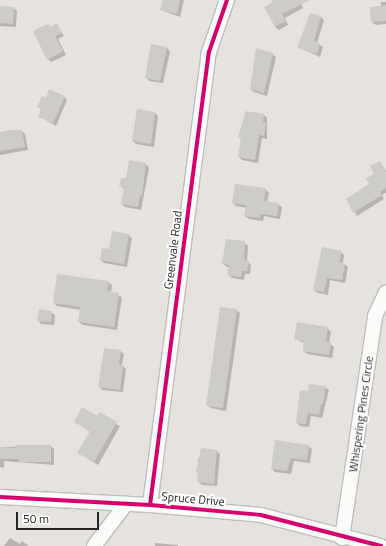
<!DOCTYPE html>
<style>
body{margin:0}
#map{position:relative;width:386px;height:546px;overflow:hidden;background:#e6e2de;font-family:"Titillium Web",sans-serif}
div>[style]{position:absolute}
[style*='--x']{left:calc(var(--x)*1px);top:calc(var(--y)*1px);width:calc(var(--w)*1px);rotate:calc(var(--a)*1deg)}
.shadow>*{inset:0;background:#0003}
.building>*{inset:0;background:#ceccc9}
.roads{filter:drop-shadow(1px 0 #bfbebf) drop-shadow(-1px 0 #bfbebf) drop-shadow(0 1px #bfbebf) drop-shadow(0 -1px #bfbebf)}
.minor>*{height:14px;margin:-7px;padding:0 7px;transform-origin:7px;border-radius:7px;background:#fbfbfa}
.cycleway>*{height:4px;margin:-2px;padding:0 2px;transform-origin:2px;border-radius:2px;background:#d6006c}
span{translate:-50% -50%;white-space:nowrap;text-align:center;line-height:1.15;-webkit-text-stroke:4px #fff;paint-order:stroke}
.street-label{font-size:12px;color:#272727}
.scale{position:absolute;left:16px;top:512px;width:83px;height:18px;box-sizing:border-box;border:2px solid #272727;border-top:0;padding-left:5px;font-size:12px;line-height:14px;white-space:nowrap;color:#272727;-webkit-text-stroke:3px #fff;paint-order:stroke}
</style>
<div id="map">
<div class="shadow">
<div style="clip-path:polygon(164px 0,184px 0,180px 17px,161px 10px)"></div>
<div style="clip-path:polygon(273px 0,299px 0,303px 8px,285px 18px,288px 25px,279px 30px,275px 27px)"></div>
<div style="clip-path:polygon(381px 2px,386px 2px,386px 24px,376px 25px,372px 22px,381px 7px)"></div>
<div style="clip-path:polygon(0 7px,14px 8px,17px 11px,16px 27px,0 26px)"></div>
<div style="clip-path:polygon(321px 17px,324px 20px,317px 43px,323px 47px,320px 57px,298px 47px)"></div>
<div style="clip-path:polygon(48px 25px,51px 28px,57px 25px,64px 36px,58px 39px,66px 55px,51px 62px,48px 59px)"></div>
<div style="clip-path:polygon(152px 45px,167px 48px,170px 52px,163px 83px,149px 81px,146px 77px)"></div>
<div style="clip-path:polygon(272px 54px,276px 57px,267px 96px,254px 92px,251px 89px)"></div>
<div style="clip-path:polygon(64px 97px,67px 100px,56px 126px,39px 116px,42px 110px,39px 107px,46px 99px)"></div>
<div style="clip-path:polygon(137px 110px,155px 113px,158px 116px,154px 147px,136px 144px,133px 141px)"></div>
<div style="clip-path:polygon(246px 112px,264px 115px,267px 118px,267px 139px,262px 138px,258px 163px,242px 160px,239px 157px,242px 140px,239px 137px)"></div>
<div style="clip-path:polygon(22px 131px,25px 134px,28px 150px,0 155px,0 134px)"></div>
<div style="clip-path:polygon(380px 162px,386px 171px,386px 193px,382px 195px,384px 199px,357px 216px,348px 200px,370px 185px)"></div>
<div style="clip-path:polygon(146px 164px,149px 168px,141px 210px,125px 207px,122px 204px,124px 189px,121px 186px)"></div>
<div style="clip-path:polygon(265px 189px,269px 193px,267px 202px,278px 204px,282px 207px,280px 219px,264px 216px,263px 221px,249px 219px,245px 216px,247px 208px,236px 206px,233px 203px)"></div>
<div style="clip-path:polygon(128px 235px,132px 238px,127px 267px,104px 263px,101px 260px)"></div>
<div style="clip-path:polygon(244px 242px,248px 246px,247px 261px,251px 265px,250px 274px,245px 274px,244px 280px,232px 278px,228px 274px,229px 268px,223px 264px)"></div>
<div style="clip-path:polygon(341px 252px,344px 255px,343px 263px,348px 267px,345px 283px,330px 280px,328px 295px,318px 293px,314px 290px)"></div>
<div style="clip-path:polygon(108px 282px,112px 285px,111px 293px,122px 297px,117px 330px,83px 325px,79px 322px,81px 310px,57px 306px,54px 303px)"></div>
<div style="clip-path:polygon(236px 310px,240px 313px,226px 411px,211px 408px,207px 405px)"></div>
<div style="clip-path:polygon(51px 312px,55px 315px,54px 325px,41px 324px,38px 320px)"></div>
<div style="clip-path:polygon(327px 328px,331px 332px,329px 343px,334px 347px,332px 358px,307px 354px,304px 351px,305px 343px,295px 339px)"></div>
<div style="clip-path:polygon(120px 351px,124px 354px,122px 365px,126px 369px,123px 392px,102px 390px,99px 386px)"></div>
<div style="clip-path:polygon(325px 387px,329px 390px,322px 418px,311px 416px,309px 427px,300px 426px,297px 423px,308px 393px)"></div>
<div style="clip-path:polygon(99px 417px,120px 426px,98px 465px,79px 453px,91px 432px,75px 422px)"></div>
<div style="clip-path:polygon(51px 446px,54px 449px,54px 465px,4px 461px,4px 468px,0 467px,0 447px)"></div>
<div style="clip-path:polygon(308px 446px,312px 449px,310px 463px,294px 461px,291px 474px,275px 472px,272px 469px)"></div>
<div style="clip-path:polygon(217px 451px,220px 454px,217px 486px,202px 485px,198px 482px,198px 459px)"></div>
<div style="clip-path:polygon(10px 538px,20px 544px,22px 541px,29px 546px,4px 546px)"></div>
<div style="clip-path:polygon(155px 543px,178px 545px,178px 546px,155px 546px)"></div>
</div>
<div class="building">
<div style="clip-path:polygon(163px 0,180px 0,177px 14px,160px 10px)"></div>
<div style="clip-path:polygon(272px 0,310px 0,282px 14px,286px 21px,275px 27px,264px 7px,273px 2px)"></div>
<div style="clip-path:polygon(386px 5px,386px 21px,371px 22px,370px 7px)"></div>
<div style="clip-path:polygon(0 6px,14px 7px,13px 24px,0 23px)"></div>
<div style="clip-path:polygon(310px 13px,321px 16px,314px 41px,320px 43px,317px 54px,297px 48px)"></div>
<div style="clip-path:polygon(57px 23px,62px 33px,55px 36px,63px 51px,47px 60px,33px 31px,45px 25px,49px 24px,50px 27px)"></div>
<div style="clip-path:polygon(151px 44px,167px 47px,160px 81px,145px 78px)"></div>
<div style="clip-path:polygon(256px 48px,273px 53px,264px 93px,250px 89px)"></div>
<div style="clip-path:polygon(49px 89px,65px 96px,53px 123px,38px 117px,41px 109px,37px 107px,42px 96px,46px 98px)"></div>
<div style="clip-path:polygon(137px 109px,155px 112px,151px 144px,132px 141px)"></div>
<div style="clip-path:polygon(246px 111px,264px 114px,263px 122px,266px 123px,264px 136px,259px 135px,255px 160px,238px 157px,241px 138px,238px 137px)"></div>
<div style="clip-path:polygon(10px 130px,22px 130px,25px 147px,0 151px,0 132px)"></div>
<div style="clip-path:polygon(129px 160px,146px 163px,142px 196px,140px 195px,138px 207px,121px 204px,124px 187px,119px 186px,121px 178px,126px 178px)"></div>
<div style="clip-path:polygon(380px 161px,386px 172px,386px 188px,380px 192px,382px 195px,353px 213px,346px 199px,369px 184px,366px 178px,374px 174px,370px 166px)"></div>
<div style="clip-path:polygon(235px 184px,266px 188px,264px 201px,279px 203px,277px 216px,261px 214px,260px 218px,244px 216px,246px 205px,232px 203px)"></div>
<div style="clip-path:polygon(112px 231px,129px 234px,124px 264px,100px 260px,102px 248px,109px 249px)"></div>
<div style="clip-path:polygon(226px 239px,245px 241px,244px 260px,249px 261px,247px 271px,242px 271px,241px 277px,227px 275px,229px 265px,222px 264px)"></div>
<div style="clip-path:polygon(322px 247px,342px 251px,339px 262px,345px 263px,342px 280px,327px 278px,324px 292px,313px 290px)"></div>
<div style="clip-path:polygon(57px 274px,109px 281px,107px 291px,119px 293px,114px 327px,78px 322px,80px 307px,53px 303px)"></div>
<div style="clip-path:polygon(220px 307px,237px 309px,223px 408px,206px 406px)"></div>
<div style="clip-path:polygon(39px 309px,52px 311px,51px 322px,37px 321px)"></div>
<div style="clip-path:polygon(297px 322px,328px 327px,326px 341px,331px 342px,329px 355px,303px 351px,304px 341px,294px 339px)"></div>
<div style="clip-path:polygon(104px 348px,121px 350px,119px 364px,123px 365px,120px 390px,98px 387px)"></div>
<div style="clip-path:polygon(309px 384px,326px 386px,323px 404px,321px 404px,319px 415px,308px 413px,306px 424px,296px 423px,300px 390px,308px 391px)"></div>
<div style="clip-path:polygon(82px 407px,98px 416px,100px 412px,117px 422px,94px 462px,77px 453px,90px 431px,74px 422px)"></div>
<div style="clip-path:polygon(275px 440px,309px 445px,307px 460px,291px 458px,287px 471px,271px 469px)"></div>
<div style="clip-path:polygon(16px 445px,51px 445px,51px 462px,19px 462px,19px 459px,0 459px,0 447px,16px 448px)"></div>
<div style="clip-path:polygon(201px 448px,217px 450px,214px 484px,197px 482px,198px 472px,196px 472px)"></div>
</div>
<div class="roads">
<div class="minor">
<div style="--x:0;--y:497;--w:150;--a:3.1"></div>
<div style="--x:150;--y:505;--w:111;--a:5.1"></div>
<div style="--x:261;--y:515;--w:124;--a:14.5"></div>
<div style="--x:150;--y:505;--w:457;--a:-82.6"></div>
<div style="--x:209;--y:52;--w:55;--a:-70.9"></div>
<div style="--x:342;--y:538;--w:224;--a:-81.5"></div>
<div style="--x:375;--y:316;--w:26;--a:-65"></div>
<div style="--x:94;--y:546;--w:53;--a:-52.7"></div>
</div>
</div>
<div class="cycleway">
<div style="--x:0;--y:497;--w:150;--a:3.1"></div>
<div style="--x:150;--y:505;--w:111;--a:5.1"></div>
<div style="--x:261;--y:515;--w:124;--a:14.5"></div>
<div style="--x:150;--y:505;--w:457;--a:-82.6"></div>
<div style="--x:209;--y:52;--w:55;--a:-70.9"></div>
</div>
<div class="street-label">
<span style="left:173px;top:250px;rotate:-83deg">Greenvale Road</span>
<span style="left:361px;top:414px;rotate:-82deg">Whispering Pines Circle</span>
<span style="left:193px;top:499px;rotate:5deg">Spruce Drive</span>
</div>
<div class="scale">50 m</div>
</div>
